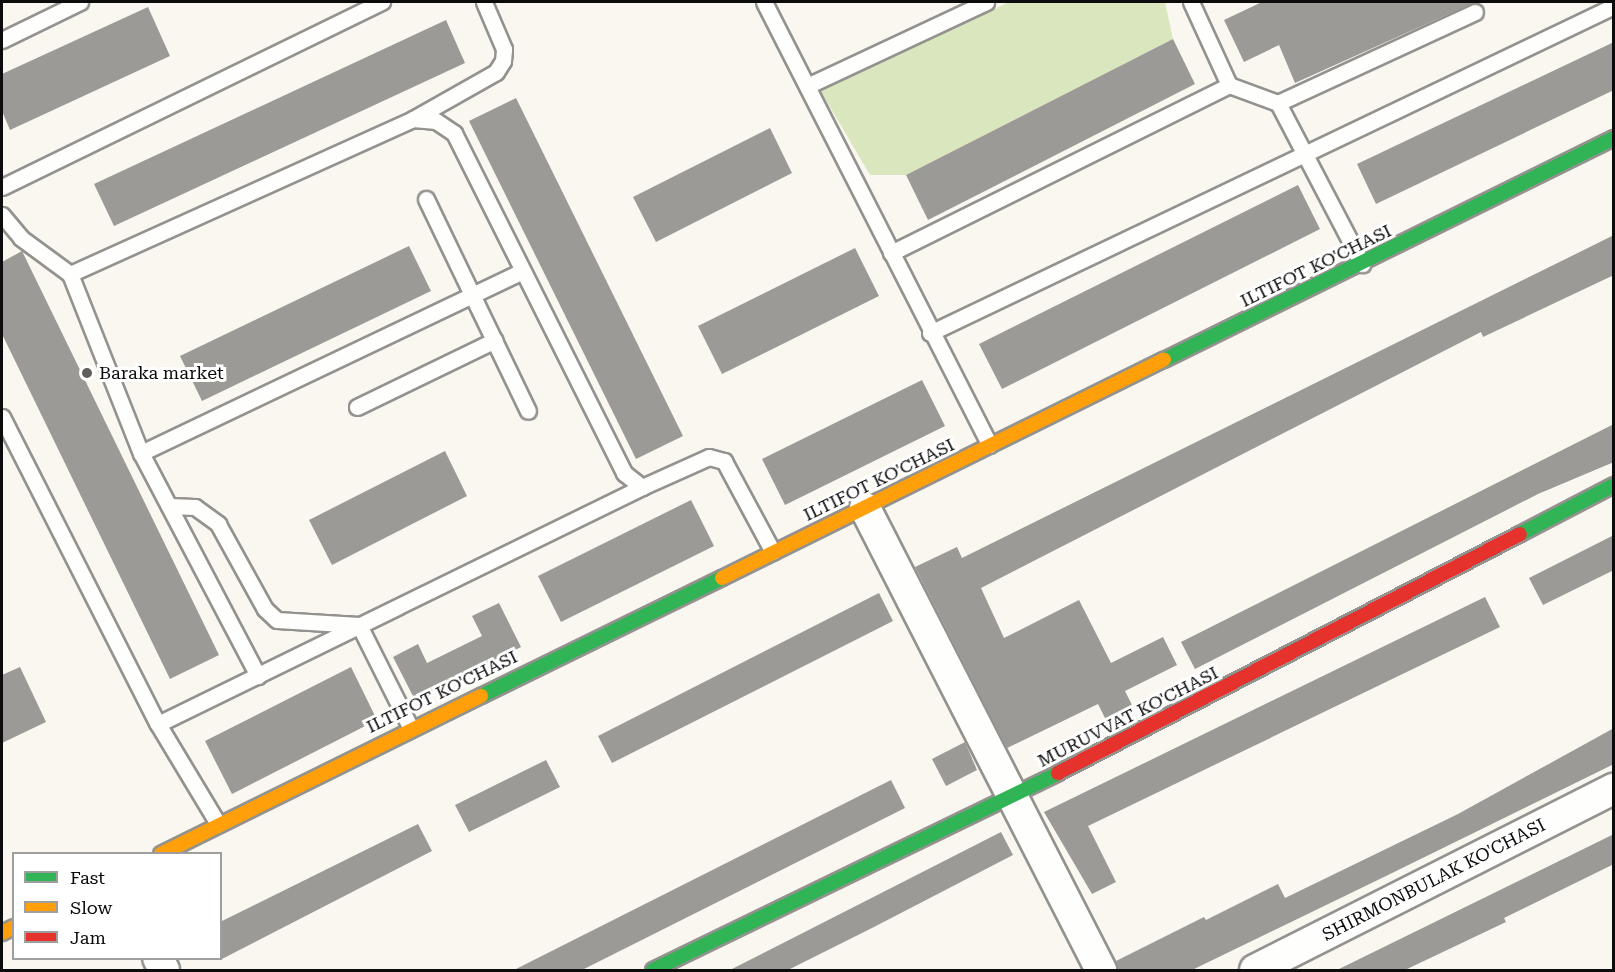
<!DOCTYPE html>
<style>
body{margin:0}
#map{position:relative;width:1615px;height:972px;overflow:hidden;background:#faf7f0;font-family:"Roboto Serif",serif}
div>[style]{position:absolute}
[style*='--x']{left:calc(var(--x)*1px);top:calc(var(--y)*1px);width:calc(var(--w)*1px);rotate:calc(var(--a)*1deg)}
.forest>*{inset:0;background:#d9e6be}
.building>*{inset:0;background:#9c9a96}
.roads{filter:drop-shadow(2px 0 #93928f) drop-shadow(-2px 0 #93928f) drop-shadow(0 2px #93928f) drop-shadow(0 -2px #93928f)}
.lane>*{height:15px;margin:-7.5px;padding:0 7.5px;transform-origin:7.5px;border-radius:7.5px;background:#fefefd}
.street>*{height:30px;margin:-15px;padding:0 15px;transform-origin:15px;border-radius:15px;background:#fefefd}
.fast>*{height:14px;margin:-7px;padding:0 7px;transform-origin:7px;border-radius:7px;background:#30b455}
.slow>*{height:14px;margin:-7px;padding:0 7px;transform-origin:7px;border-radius:7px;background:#ff9f0a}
.jam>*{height:14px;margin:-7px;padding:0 7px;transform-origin:7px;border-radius:7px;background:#e5322d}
.dots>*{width:16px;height:16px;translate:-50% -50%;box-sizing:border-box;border:3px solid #fff;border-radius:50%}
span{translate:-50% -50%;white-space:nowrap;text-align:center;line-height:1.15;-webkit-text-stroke:6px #fff;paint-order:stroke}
.street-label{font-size:18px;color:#0c0c0c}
.poi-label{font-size:18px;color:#0c0c0c}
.left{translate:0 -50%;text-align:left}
.frame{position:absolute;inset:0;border:3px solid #0c0c0c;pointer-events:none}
.legend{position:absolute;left:12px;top:852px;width:210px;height:108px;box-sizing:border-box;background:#fff;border:2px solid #9e9e9e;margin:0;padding:8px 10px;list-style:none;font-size:18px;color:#0c0c0c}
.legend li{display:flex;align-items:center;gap:12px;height:30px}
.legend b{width:30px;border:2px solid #9e9e9e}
</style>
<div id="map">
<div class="forest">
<div style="clip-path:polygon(1009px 2px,1165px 2px,1173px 39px,906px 175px,870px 175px,820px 90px)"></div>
</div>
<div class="building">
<div style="clip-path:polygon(1262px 2px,1475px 2px,1295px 83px,1279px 45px,1244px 62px,1224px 20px)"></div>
<div style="clip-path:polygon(148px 7px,170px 56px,10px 130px,2px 111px,2px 74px)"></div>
<div style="clip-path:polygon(446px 20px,465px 63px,114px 226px,94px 184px)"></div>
<div style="clip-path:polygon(1173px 39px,1195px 84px,928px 220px,906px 175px)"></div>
<div style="clip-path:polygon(1614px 42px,1614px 90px,1376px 204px,1357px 164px)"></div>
<div style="clip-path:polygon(516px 98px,683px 436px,636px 459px,469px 121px)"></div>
<div style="clip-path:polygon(770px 128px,792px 173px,656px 242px,633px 197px)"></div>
<div style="clip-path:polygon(1298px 185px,1320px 229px,1002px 389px,979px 344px)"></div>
<div style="clip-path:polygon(1614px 235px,1614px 275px,1483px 337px,1481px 332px,981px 588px,1004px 638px,1079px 600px,1111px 663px,1163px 637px,1177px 665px,1125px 691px,1133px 707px,1106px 720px,1098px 704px,1007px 748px,915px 567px,957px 547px,962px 558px)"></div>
<div style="clip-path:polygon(409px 246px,431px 291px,202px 401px,180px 356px)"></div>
<div style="clip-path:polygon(855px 248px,879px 296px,722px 374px,698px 326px)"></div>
<div style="clip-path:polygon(22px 251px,219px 655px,170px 679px,2px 334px,2px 262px)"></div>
<div style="clip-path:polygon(922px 380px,945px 426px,785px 505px,762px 459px)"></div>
<div style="clip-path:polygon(1614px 424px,1614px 462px,1538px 494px,1195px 669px,1181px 642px)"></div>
<div style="clip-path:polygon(445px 451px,467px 496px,332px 565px,309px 520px)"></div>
<div style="clip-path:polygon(691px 500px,714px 546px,561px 622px,538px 576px)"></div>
<div style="clip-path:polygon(1614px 535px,1614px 570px,1543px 605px,1529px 578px)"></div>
<div style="clip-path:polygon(879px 593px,893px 621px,612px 763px,598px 736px)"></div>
<div style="clip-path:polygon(1485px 597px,1500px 627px,1088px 826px,1116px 882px,1092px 894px,1044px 812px)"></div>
<div style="clip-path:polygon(499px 603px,521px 647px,415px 700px,393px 657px,418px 644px,427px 663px,482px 636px,472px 616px)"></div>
<div style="clip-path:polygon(20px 667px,46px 722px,2px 743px,2px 675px)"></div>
<div style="clip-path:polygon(351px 667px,377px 720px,232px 794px,205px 741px)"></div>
<div style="clip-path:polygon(1614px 728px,1614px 764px,1386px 876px,1192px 970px,1118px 970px,1116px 961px,1204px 917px,1206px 920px,1278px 884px,1285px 898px,1458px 814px)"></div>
<div style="clip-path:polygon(965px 742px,977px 770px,946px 786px,932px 759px)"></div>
<div style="clip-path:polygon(546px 760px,560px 787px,469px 832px,455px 805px)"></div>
<div style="clip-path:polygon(891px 780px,905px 808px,582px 970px,514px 970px)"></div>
<div style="clip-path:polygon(418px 824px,432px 851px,220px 960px,220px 922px)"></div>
<div style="clip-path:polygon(1001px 832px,1013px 855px,872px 928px,788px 970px,730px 970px)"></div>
<div style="clip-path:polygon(1614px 834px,1614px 864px,1504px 918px,1506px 922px,1405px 970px,1337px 970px)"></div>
</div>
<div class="roads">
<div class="lane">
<div style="--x:764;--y:2;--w:497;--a:63"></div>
<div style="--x:1191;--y:2;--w:91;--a:65.4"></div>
<div style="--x:1229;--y:85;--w:52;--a:20.2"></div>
<div style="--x:1278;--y:103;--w:182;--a:62.4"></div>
<div style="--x:2;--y:40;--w:87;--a:-26"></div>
<div style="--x:807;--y:86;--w:198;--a:-25.1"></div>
<div style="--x:1278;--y:103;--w:217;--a:-24.8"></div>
<div style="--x:413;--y:119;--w:95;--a:-29.5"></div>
<div style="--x:496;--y:72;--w:13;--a:-58"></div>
<div style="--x:503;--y:61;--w:12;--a:-85"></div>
<div style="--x:504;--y:49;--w:51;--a:-113.1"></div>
<div style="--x:2;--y:187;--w:423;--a:-26"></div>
<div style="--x:426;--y:199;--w:235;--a:64.3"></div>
<div style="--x:2;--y:215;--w:30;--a:50"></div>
<div style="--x:21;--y:238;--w:61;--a:36.3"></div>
<div style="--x:70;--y:274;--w:193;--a:68.4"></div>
<div style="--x:141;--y:453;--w:252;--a:62.3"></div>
<div style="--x:891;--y:253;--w:377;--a:-26.4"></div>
<div style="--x:70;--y:274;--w:376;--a:-24.3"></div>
<div style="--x:413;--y:119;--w:23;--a:5"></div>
<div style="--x:436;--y:121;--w:22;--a:34"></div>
<div style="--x:454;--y:133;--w:380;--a:63.4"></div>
<div style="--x:624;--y:473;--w:23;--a:38"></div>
<div style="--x:642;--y:487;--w:73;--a:-24.1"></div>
<div style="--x:709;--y:457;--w:16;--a:15"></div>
<div style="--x:724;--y:461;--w:103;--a:61.7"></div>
<div style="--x:930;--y:333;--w:758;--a:-25.55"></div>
<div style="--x:357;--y:407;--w:153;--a:-25.9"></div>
<div style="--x:2;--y:417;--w:344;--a:63.1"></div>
<div style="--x:158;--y:724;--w:117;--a:59"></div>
<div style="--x:141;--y:453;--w:423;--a:-25.5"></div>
<div style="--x:169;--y:506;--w:26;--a:2"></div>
<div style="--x:195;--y:507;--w:29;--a:36"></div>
<div style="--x:218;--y:524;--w:97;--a:61.1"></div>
<div style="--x:265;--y:609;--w:16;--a:43"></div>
<div style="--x:277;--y:620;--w:82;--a:3.5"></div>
<div style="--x:359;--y:625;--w:114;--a:63.4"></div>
<div style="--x:158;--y:724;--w:539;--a:-26.09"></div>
</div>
<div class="street">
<div style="--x:865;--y:508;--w:519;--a:62.94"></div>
<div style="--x:158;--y:958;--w:13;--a:63"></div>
<div style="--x:1255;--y:970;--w:402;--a:-26.8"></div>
</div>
<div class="fast">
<div style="--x:1164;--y:360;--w:502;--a:-26.26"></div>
<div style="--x:1520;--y:534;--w:106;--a:-27.5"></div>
<div style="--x:481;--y:696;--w:268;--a:-26.1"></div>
<div style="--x:653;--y:970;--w:450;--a:-25.9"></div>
</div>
<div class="slow">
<div style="--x:722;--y:578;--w:493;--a:-26.3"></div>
<div style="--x:161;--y:854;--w:357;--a:-26.3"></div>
<div style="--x:2;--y:933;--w:13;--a:-27"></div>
</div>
<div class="jam">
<div style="--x:1058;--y:773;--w:520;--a:-27.35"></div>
</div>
</div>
<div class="dots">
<div style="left:87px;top:373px;background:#5f5e5c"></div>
</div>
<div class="street-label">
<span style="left:1316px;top:266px;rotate:-26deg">ILTIFOT KO'CHASI</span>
<span style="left:879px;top:480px;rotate:-26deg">ILTIFOT KO'CHASI</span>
<span style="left:442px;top:692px;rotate:-26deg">ILTIFOT KO'CHASI</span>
<span style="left:1128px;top:717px;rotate:-27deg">MURUVVAT KO'CHASI</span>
<span style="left:1434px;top:880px;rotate:-27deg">SHIRMONBULAK KO'CHASI</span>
</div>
<div class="poi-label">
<span class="left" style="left:99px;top:373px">Baraka market</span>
</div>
<div class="frame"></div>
<ul class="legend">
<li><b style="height:8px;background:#30b455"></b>Fast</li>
<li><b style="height:8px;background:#ff9f0a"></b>Slow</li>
<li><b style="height:8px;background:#e5322d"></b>Jam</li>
</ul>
</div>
